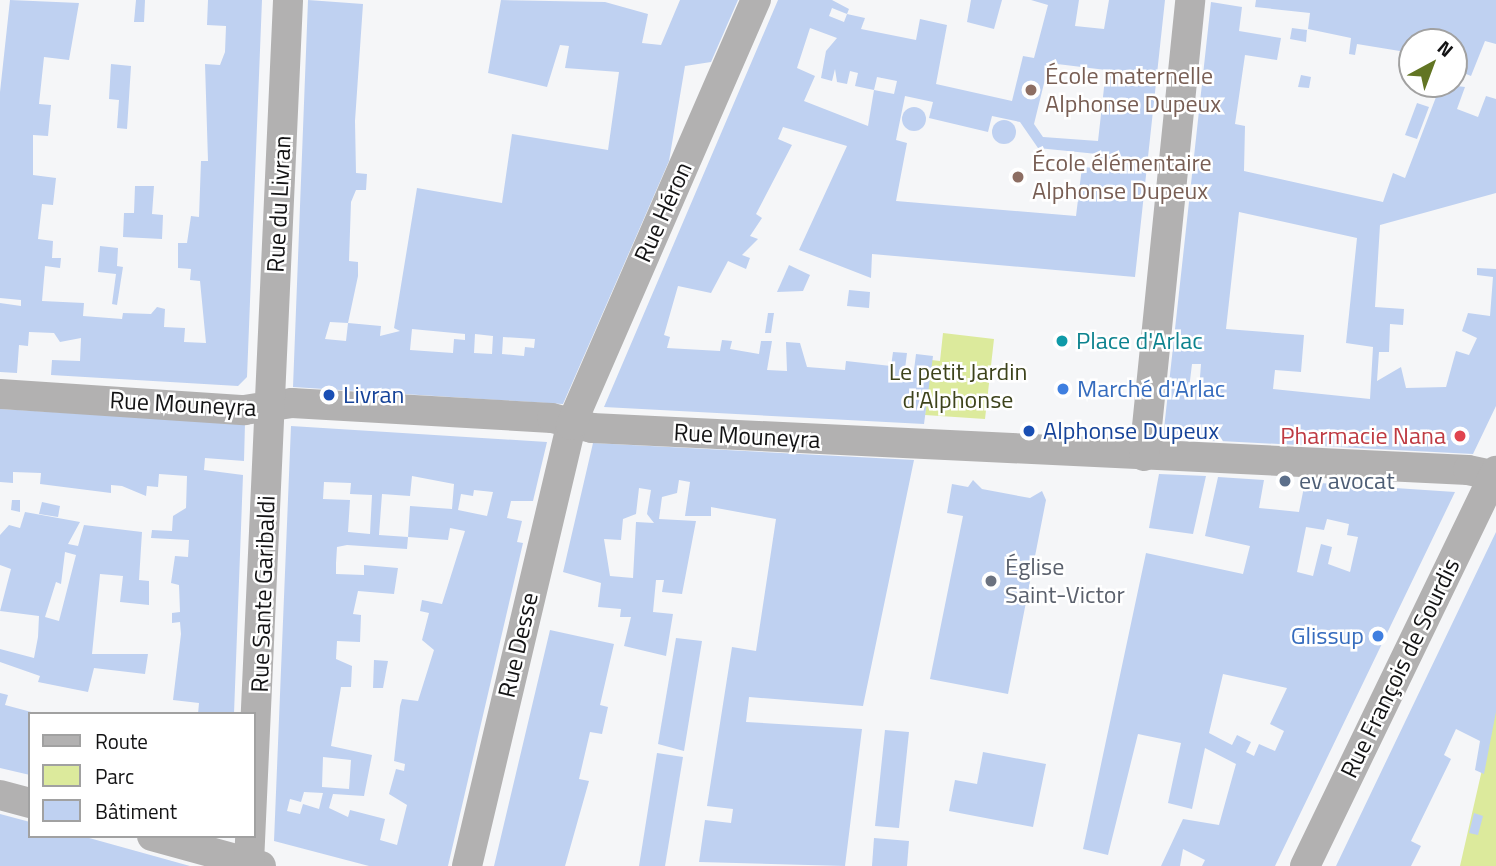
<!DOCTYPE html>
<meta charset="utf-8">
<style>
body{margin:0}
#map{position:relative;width:1496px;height:866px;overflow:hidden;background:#f5f6f8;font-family:"Titillium Web",sans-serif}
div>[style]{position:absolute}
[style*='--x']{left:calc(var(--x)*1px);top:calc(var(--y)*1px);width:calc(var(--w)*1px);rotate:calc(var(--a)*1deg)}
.green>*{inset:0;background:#dcea9c}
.building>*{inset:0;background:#bfd1f1}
.round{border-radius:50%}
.minor>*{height:30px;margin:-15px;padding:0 15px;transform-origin:15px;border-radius:15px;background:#b2b1b1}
.dots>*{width:19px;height:19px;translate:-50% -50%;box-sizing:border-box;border:4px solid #fff;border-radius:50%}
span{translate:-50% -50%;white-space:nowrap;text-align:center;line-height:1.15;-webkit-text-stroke:5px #fff;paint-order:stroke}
.education-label{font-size:24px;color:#785e54}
.left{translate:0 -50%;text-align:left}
.street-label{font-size:24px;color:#131314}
.culture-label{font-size:24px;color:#0d838f}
.park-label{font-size:24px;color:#3d431b}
.shop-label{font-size:24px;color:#366cbe}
.right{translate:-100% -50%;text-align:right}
.transit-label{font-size:24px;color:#164399}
.health-label{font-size:24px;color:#be3a42}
.service-label{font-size:24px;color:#4e5e75}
.worship-label{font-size:24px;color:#5b616d}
.legend{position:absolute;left:28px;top:712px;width:228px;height:126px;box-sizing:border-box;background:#fff;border:2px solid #a1a1a1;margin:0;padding:9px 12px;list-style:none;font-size:21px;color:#131314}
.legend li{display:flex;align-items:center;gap:14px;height:35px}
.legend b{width:35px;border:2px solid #a1a1a1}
.north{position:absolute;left:1398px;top:28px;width:70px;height:70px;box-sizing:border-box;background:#fff;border:2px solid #a1a1a1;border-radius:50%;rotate:41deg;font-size:19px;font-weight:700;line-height:28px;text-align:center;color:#131314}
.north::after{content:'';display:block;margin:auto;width:24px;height:32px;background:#627523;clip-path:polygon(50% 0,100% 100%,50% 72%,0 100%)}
</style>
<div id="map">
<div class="green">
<div style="clip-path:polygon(943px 333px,994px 339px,985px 419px,925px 415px,931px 360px,940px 361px)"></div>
<div style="clip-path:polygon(1496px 665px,1496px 866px,1460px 866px,1492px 726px)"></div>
</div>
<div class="building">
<div style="clip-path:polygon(10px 0,79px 3px,69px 60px,44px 57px,39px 104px,51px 105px,48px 136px,33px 135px,33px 175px,56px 178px,53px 205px,42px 204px,38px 239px,53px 241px,52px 258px,61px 258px,60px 268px,45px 266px,42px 301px,84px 303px,83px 316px,122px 319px,123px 313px,151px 314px,157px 307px,165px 309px,164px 327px,185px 328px,184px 342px,206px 343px,200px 281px,190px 280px,191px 269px,178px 268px,178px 243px,187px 243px,191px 216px,199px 217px,201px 161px,208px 161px,205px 64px,220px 65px,225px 52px,226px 26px,207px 25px,208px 0,262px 0,247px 377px,238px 386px,51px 375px,52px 360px,80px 361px,81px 338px,60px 342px,54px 333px,29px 332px,28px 346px,19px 345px,17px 373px,0 372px,0 303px,21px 306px,21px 300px,0 298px,0 92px)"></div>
<div style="clip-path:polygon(136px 0,145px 0,144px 22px,134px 22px)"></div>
<div style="clip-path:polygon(evenodd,308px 0,363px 4px,355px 121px,356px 173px,367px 174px,366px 190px,356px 190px,351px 202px,349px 261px,358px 262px,358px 276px,348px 323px,330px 322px,325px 339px,346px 341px,348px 323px,381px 326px,380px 336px,400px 331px,394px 328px,417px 188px,502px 203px,512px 134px,608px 150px,619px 72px,565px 68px,569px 46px,560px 45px,547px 87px,488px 73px,501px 0,605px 2px,648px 14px,642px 43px,661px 45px,680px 0,738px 0,711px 62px,685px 66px,669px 161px,563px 404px,293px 387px,308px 0,412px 329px,465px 334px,465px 340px,454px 339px,453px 353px,410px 350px,412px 329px,308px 0,475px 334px,493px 336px,492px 354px,474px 353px,475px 334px,308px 0,503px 337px,535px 339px,534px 348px,525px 347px,524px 356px,502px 354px,503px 337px)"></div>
<div style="clip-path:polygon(evenodd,778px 0,832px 0,849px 9px,847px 14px,832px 8px,829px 16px,844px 22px,847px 14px,865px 18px,861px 29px,916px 40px,920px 19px,947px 25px,936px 84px,1012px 101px,1023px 56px,1034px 58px,1048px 5px,1031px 0,1079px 0,1075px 26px,1104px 29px,1109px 0,1165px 0,1135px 277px,872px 254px,871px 278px,799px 250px,847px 146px,783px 127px,778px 139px,792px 145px,756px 214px,762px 218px,750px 236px,758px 239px,742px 255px,750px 258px,746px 269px,728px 261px,711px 293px,678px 286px,664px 335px,670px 337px,667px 348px,720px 351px,722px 340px,732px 341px,730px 349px,759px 354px,761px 341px,772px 341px,767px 370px,787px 371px,786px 342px,800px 343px,807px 367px,845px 370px,846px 361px,891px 366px,893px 352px,907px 353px,905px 369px,914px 370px,916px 354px,933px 356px,924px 424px,604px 407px,778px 0,810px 28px,837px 38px,826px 51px,821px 78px,832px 81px,835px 69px,837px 82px,847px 84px,850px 71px,858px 73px,855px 86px,874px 90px,877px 77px,897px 81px,894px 94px,874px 90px,868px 126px,804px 101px,815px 76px,797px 68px,810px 28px,778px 0,1049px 63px,1106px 70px,1098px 141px,1043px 137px,1034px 124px,1049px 63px,778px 0,905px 96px,933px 102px,929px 118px,988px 132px,992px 116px,1020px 122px,1038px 148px,1097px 154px,1095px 168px,1082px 167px,1076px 216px,896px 201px,907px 143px,896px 140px,905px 96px)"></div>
<div style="clip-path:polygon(971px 0,1002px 0,994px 29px,967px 22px)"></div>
<div style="clip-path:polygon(1256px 0,1496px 0,1496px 44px,1485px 41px,1471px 76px,1454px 69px,1454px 42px,1412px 42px,1412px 53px,1357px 44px,1355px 55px,1349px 54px,1351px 38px,1308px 29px,1310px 13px,1255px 7px)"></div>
<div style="clip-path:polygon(evenodd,1211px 2px,1242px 7px,1239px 31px,1281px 38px,1277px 60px,1245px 55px,1235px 124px,1245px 126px,1244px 171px,1383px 202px,1393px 173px,1405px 178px,1441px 84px,1465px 87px,1457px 109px,1478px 117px,1486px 96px,1496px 99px,1496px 193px,1380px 225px,1375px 307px,1404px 309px,1403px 325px,1390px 324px,1389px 352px,1379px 352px,1377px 381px,1401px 367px,1406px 388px,1446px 387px,1456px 351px,1469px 355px,1477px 338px,1462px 331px,1468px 313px,1490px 316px,1493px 277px,1477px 275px,1477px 268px,1496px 269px,1496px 406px,1473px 454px,1163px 438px,1211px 2px,1239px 212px,1357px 238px,1346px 343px,1373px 347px,1370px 399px,1273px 389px,1275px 370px,1301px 372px,1304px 335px,1226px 329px,1239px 212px,1211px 2px,1192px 364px,1201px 364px,1199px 390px,1189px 389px,1192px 364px)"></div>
<div style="clip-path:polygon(1292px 28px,1307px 30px,1306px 42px,1290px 39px)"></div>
<div style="clip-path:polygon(111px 64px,131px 66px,127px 129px,117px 128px,119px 100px,109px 99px)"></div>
<div style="clip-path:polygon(1301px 75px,1311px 77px,1309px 88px,1298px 87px)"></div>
<div style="clip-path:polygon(1417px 103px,1429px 107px,1417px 139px,1405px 135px)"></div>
<div class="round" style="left:902px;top:107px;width:24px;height:24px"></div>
<div class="round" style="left:992px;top:120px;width:24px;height:24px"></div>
<div style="clip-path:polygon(135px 186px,154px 186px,152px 214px,163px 215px,162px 239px,123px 237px,124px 213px,134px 213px)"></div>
<div style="clip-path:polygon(100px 246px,118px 248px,117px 266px,123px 267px,117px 305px,112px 304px,116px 274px,98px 272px)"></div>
<div style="clip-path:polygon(789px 265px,810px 275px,803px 291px,777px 292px)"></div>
<div style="clip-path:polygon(849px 290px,870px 292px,869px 308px,847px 306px)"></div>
<div style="clip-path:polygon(768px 313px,774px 313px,771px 333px,765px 333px)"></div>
<div style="clip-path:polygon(0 409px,245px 423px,244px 461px,205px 458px,204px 470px,243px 475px,234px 714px,198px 714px,199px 703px,173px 700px,181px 634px,180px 622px,172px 623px,172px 613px,180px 612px,179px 585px,171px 583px,175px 556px,188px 557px,189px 540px,151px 538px,152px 530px,172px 531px,173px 516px,186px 508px,187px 476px,159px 474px,158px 487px,147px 486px,146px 496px,122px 486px,111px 485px,111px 493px,40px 484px,41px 473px,13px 472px,13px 483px,0 482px)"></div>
<div style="clip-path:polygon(evenodd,291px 426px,547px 442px,533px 501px,511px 501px,507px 518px,522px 521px,517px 542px,523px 543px,448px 866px,369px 866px,274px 841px,291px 426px,412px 476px,454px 484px,452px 509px,410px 506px,408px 537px,448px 540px,450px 528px,465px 531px,442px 604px,422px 600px,420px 611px,429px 613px,422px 640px,434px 650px,418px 701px,402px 699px,400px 706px,394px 761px,405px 764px,404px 771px,396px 769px,389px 794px,407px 805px,397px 845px,380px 840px,385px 819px,350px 810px,348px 817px,329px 808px,333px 794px,364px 796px,372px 755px,331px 746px,341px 687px,351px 687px,352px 666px,336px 659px,337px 641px,360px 642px,361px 615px,353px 614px,358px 591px,394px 594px,398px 568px,364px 565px,364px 575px,336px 574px,336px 563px,337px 547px,347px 545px,407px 549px,408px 537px,379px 535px,382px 494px,410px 496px,412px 476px,291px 426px,324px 482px,351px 483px,350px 494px,372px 495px,370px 534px,348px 532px,350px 500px,323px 499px,324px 482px,291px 426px,474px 490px,493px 492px,487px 516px,458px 510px,461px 494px,473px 496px,474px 490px,291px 426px,323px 757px,351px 760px,349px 789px,322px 787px,323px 757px,291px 426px,304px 792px,323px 793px,319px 809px,303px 804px,300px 814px,287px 811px,290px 799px,301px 802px,304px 792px)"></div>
<div style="clip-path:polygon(evenodd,593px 443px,914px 460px,863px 706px,749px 697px,746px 722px,862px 729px,845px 866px,699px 862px,705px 820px,731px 823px,733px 809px,707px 806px,732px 647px,756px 651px,776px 519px,711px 507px,711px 516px,685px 516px,690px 482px,679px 480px,677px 493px,662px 497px,659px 519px,696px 521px,682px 594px,662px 592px,664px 580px,656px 580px,653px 612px,673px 614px,666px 656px,624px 646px,631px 617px,620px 617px,621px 609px,598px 607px,601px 583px,563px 572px,593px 443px,639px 488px,651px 490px,647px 514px,654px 523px,636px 522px,633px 578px,610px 576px,604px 539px,621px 540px,623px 519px,636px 514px,639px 488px)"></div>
<div style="clip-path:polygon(1159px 474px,1206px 476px,1193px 534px,1149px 528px)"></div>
<div style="clip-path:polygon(evenodd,1218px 477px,1264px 480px,1259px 508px,1299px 512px,1305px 482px,1455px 492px,1275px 866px,1202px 866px,1205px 860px,1183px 849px,1180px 866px,1161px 866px,1183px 819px,1219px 825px,1236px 764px,1205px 748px,1192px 809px,1168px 803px,1181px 743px,1138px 734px,1108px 855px,1083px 849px,1146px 553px,1243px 574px,1250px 546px,1205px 536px,1218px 477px,1327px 519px,1349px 524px,1347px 535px,1358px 537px,1350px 572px,1328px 564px,1332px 547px,1321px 544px,1313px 576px,1297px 572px,1306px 527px,1324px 530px,1327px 519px,1218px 477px,1223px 674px,1287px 688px,1270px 724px,1284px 731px,1275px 751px,1259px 744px,1254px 756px,1246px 752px,1251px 742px,1237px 735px,1232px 745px,1209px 733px,1223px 674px)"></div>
<div style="clip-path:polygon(973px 480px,982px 489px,1030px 498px,1042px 491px,1046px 500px,1008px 694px,930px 679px,963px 516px,947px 513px,952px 484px,968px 487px)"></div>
<div style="clip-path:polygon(12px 500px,20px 500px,20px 512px,11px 510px)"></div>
<div style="clip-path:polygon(42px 502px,60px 506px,58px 517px,39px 514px)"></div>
<div style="clip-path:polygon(evenodd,25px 512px,80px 522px,68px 544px,78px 546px,84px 525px,142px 532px,139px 580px,149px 581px,149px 605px,120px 602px,123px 576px,100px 574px,92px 654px,148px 654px,145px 674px,94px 668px,88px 692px,38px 682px,40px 676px,0 662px,0 649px,34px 658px,38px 637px,39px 616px,0 611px,11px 569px,0 565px,0 535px,9px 525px,20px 528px,25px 512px,65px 552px,76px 555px,59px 621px,45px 617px,56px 582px,61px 584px,65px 552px)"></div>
<div style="clip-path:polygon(1496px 532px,1496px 712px,1484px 774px,1475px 770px,1480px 741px,1456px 729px,1444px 755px,1451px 759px,1411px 841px,1421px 846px,1411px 866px,1336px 866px)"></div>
<div style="clip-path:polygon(550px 630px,614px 644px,600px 705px,608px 707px,602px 734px,590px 732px,579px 779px,589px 781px,565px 866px,494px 866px)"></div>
<div style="clip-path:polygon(676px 638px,702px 641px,684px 751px,658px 744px)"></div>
<div style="clip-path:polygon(374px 660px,388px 661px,383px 688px,373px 688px)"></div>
<div style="clip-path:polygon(0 693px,8px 695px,5px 705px,35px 713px,30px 714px,30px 775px,0 768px)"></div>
<div style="clip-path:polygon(885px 730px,909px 732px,899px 828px,875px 826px)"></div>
<div style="clip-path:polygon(983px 752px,1046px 764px,1033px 827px,949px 811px,955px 780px,977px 784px)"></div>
<div style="clip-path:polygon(657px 753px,683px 757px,665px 866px,639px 866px)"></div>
<div style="clip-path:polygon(1474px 813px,1483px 816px,1478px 835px,1469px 833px)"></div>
<div style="clip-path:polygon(0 814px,30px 822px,30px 836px,82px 836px,190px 866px,0 866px)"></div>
<div style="clip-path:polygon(874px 838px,909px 841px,907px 866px,872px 866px)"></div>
</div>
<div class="minor">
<div style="--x:0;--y:394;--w:245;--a:3.8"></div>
<div style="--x:244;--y:410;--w:49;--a:-8.3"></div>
<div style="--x:292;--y:403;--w:260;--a:3.3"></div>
<div style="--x:552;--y:418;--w:41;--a:14"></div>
<div style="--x:592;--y:428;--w:877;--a:2.74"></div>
<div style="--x:1468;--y:470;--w:29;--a:12"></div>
<div style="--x:1144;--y:456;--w:458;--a:-84.2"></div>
<div style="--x:0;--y:795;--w:31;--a:15"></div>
<div style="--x:152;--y:836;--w:113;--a:15.4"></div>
<div style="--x:249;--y:863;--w:864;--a:-87.41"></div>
<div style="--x:467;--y:866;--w:453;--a:-76.7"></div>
<div style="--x:571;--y:425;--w:464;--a:-66.5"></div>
<div style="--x:1305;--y:866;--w:439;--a:-64.2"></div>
</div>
<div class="dots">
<div style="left:1031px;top:90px;background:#8d6e63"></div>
<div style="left:1018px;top:177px;background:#8d6e63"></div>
<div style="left:1062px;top:341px;background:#0f9aa8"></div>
<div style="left:1063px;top:389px;background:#3f7fe0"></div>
<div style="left:329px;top:395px;background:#1a4fb4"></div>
<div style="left:1029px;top:431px;background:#1a4fb4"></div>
<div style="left:1460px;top:436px;background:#e0444e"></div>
<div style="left:1285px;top:481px;background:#5c6f8a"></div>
<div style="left:991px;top:581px;background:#6b7280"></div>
<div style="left:1378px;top:636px;background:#3f7fe0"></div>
</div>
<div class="education-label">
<span class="left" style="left:1045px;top:90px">École maternelle<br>Alphonse Dupeux</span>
<span class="left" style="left:1032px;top:177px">École élémentaire<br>Alphonse Dupeux</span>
</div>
<div class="street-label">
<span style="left:279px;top:204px;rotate:-87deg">Rue du Livran</span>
<span style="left:663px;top:212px;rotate:-66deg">Rue Héron</span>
<span style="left:183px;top:404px;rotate:3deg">Rue Mouneyra</span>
<span style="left:747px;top:436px;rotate:3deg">Rue Mouneyra</span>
<span style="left:263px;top:594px;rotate:-88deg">Rue Sante Garibaldi</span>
<span style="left:518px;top:645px;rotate:-77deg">Rue Desse</span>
<span style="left:1400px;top:668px;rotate:-64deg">Rue François de Sourdis</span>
</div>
<div class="culture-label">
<span class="left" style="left:1076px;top:341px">Place d'Arlac</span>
</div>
<div class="park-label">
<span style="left:958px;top:386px">Le petit Jardin<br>d'Alphonse</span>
</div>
<div class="shop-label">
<span class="left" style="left:1077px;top:389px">Marché d'Arlac</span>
<span class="right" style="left:1364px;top:636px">Glissup</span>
</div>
<div class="transit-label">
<span class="left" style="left:343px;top:395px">Livran</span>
<span class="left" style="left:1043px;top:431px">Alphonse Dupeux</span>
</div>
<div class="health-label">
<span class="right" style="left:1446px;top:436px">Pharmacie Nana</span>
</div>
<div class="service-label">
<span class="left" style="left:1299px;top:481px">ev avocat</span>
</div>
<div class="worship-label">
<span class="left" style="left:1005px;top:581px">Église<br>Saint-Victor</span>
</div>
<ul class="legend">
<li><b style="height:9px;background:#b2b1b1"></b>Route</li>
<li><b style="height:19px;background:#dcea9c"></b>Parc</li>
<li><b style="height:19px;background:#bfd1f1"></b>Bâtiment</li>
</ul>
<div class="north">N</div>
</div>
